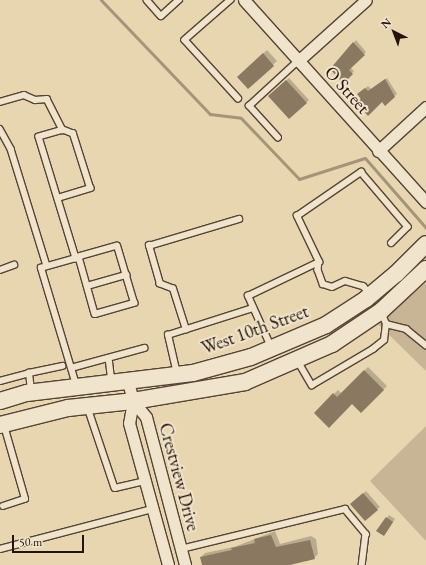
<!DOCTYPE html>
<style>
body{margin:0}
#map{position:relative;width:426px;height:565px;overflow:hidden;background:#e8d6b1;font-family:"EB Garamond",serif}
div>[style]{position:absolute}
[style*='--x']{left:calc(var(--x)*1px);top:calc(var(--y)*1px);width:calc(var(--w)*1px);rotate:calc(var(--a)*1deg)}
.green>*{inset:0;background:#c7b595}
.shadow>*{inset:0;background:#0003}
.stream>*{height:3px;margin:-1.5px;padding:0 1.5px;transform-origin:1.5px;border-radius:1.5px;background:#a59479}
.building>*{inset:0;background:#8a7861}
.roads{filter:drop-shadow(1px 0 #554434) drop-shadow(-1px 0 #554434) drop-shadow(0 1px #554434) drop-shadow(0 -1px #554434)}
.lane>*{height:5.5px;margin:-2.75px;padding:0 2.75px;transform-origin:2.75px;border-radius:2.75px;background:#f0e4cc}
.street>*{height:11px;margin:-5.5px;padding:0 5.5px;transform-origin:5.5px;border-radius:5.5px;background:#f0e4cc}
.secondary>*{height:16px;margin:-8px;padding:0 8px;transform-origin:8px;border-radius:8px;background:#f0e4cc}
span{translate:-50% -50%;white-space:nowrap;text-align:center;line-height:1.15;-webkit-text-stroke:4px #f0e4cc;paint-order:stroke}
.street-label{font-size:18px;color:#24130b}
.north{position:absolute;left:374px;top:12px;width:40px;height:40px;-webkit-text-stroke:3px #f0e4cc;paint-order:stroke;rotate:318deg;font-size:11px;font-weight:700;line-height:16px;text-align:center;color:#24130b}
.north::after{content:'';display:block;margin:auto;width:14px;height:18px;background:#24130b;clip-path:polygon(50% 0,100% 100%,50% 72%,0 100%)}
.scale{position:absolute;left:12px;top:535px;width:72px;height:18px;box-sizing:border-box;border:2px solid #24130b;border-top:0;padding-left:5px;font-size:12px;line-height:14px;white-space:nowrap;color:#24130b;-webkit-text-stroke:3px #f0e4cc;paint-order:stroke}
</style>
<div id="map">
<div class="green">
<div style="clip-path:polygon(426px 283px,426px 371px,377px 323px)"></div>
<div style="clip-path:polygon(426px 426px,426px 541px,370px 481px)"></div>
</div>
<div class="shadow">
<div style="clip-path:polygon(356px 40px,366px 52px,350px 67px,354px 71px,345px 80px,331px 69px)"></div>
<div style="clip-path:polygon(267px 50px,277px 61px,248px 88px,242px 73px)"></div>
<div style="clip-path:polygon(289px 78px,309px 100px,289px 118px,269px 96px)"></div>
<div style="clip-path:polygon(387px 78px,397px 94px,385px 104px,382px 101px,362px 105px,359px 94px,368px 86px,371px 89px)"></div>
<div style="clip-path:polygon(368px 367px,387px 386px,361px 412px,352px 403px,315px 413px,338px 390px,342px 394px)"></div>
<div style="clip-path:polygon(366px 491px,380px 507px,377px 509px,354px 501px)"></div>
<div style="clip-path:polygon(389px 515px,395px 519px,386px 533px,378px 531px)"></div>
<div style="clip-path:polygon(275px 531px,280px 544px,311px 536px,316px 539px,318px 554px,314px 558px,286px 565px,203px 565px,201px 557px,205px 553px,234px 547px)"></div>
</div>
<div class="stream">
<div style="--x:101;--y:0;--w:158;--a:46.3"></div>
<div style="--x:210;--y:114;--w:31;--a:7"></div>
<div style="--x:241;--y:118;--w:84;--a:46.4"></div>
<div style="--x:299;--y:179;--w:69;--a:-17.7"></div>
<div style="--x:365;--y:158;--w:93;--a:48.9"></div>
</div>
<div class="building">
<div style="clip-path:polygon(353px 42px,365px 55px,349px 70px,353px 74px,345px 82px,342px 78px,340px 80px,330px 69px)"></div>
<div style="clip-path:polygon(263px 53px,274px 66px,248px 89px,237px 77px)"></div>
<div style="clip-path:polygon(385px 79px,395px 97px,385px 106px,382px 102px,368px 116px,359px 106px,361px 104px,358px 101px,361px 99px,357px 94px,365px 88px,368px 91px)"></div>
<div style="clip-path:polygon(286px 80px,307px 103px,289px 119px,268px 96px)"></div>
<div style="clip-path:polygon(364px 370px,384px 390px,361px 413px,352px 404px,329px 428px,314px 413px,333px 393px,337px 397px)"></div>
<div style="clip-path:polygon(363px 493px,378px 510px,365px 521px,350px 504px)"></div>
<div style="clip-path:polygon(386px 517px,393px 522px,384px 536px,376px 531px)"></div>
<div style="clip-path:polygon(271px 535px,276px 547px,310px 540px,315px 559px,290px 565px,202px 565px,200px 557px,232px 550px,231px 548px,255px 543px,254px 539px)"></div>
</div>
<div class="roads">
<div class="lane">
<div style="--x:147;--y:0;--w:21;--a:49"></div>
<div style="--x:161;--y:16;--w:24;--a:-42"></div>
<div style="--x:231;--y:0;--w:61;--a:139"></div>
<div style="--x:185;--y:40;--w:79;--a:47.6"></div>
<div style="--x:0;--y:102;--w:25;--a:-16"></div>
<div style="--x:24;--y:95;--w:12;--a:24"></div>
<div style="--x:35;--y:100;--w:12;--a:-5"></div>
<div style="--x:47;--y:99;--w:35;--a:63"></div>
<div style="--x:63;--y:130;--w:25;--a:164"></div>
<div style="--x:39;--y:137;--w:127;--a:73"></div>
<div style="--x:0;--y:129;--w:23;--a:61"></div>
<div style="--x:11;--y:149;--w:122;--a:72.9"></div>
<div style="--x:278;--y:138;--w:43;--a:-132.2"></div>
<div style="--x:249;--y:106;--w:67;--a:-42.6"></div>
<div style="--x:58;--y:198;--w:34;--a:-17"></div>
<div style="--x:90;--y:188;--w:57;--a:-107.5"></div>
<div style="--x:73;--y:134;--w:11;--a:-158"></div>
<div style="--x:319;--y:262;--w:8;--a:97"></div>
<div style="--x:318;--y:270;--w:15;--a:70"></div>
<div style="--x:323;--y:284;--w:9;--a:18"></div>
<div style="--x:332;--y:287;--w:14;--a:-25"></div>
<div style="--x:345;--y:281;--w:19;--a:16"></div>
<div style="--x:363;--y:286;--w:11;--a:45"></div>
<div style="--x:0;--y:270;--w:15;--a:-20"></div>
<div style="--x:87;--y:286;--w:41;--a:-15.8"></div>
<div style="--x:386;--y:324;--w:21;--a:14"></div>
<div style="--x:406;--y:329;--w:26;--a:39"></div>
<div style="--x:186;--y:330;--w:43;--a:-107.6"></div>
<div style="--x:173;--y:289;--w:14;--a:-159"></div>
<div style="--x:160;--y:284;--w:40;--a:-106"></div>
<div style="--x:149;--y:246;--w:94;--a:-16.7"></div>
<div style="--x:271;--y:347;--w:56;--a:-114.3"></div>
<div style="--x:248;--y:296;--w:79;--a:-25.6"></div>
<div style="--x:319;--y:262;--w:51;--a:-115.6"></div>
<div style="--x:297;--y:216;--w:78;--a:-34.5"></div>
<div style="--x:361;--y:172;--w:72;--a:49.5"></div>
<div style="--x:408;--y:227;--w:23;--a:135"></div>
<div style="--x:109;--y:358;--w:24;--a:83"></div>
<div style="--x:298;--y:361;--w:28;--a:60"></div>
<div style="--x:312;--y:385;--w:71;--a:-30.5"></div>
<div style="--x:373;--y:349;--w:14;--a:-39"></div>
<div style="--x:384;--y:340;--w:16;--a:-83"></div>
<div style="--x:386;--y:324;--w:13;--a:-113"></div>
<div style="--x:71;--y:368;--w:76;--a:-15.3"></div>
<div style="--x:177;--y:374;--w:40;--a:-103"></div>
<div style="--x:168;--y:335;--w:89;--a:-17.6"></div>
<div style="--x:0;--y:381;--w:30;--a:-15"></div>
<div style="--x:76;--y:385;--w:122;--a:-106.7"></div>
<div style="--x:41;--y:268;--w:40;--a:-16"></div>
<div style="--x:79;--y:257;--w:59;--a:74.3"></div>
<div style="--x:95;--y:314;--w:41;--a:-15.8"></div>
<div style="--x:134;--y:303;--w:59;--a:-106.6"></div>
<div style="--x:117;--y:246;--w:40;--a:164"></div>
<div style="--x:31;--y:390;--w:17;--a:-97"></div>
<div style="--x:29;--y:373;--w:34;--a:-12"></div>
<div style="--x:88;--y:408;--w:84;--a:71.4"></div>
<div style="--x:115;--y:488;--w:31;--a:-13"></div>
<div style="--x:3;--y:506;--w:23;--a:-18"></div>
<div style="--x:25;--y:499;--w:76;--a:-106"></div>
<div style="--x:0;--y:549;--w:158;--a:-14.7"></div>
<div style="--x:181;--y:549;--w:169;--a:-13.7"></div>
<div style="--x:345;--y:509;--w:33;--a:50"></div>
<div style="--x:366;--y:534;--w:31;--a:97"></div>
</div>
<div class="street">
<div style="--x:244;--y:0;--w:272;--a:48"></div>
<div style="--x:298;--y:61;--w:91;--a:-41.9"></div>
<div style="--x:378;--y:151;--w:65;--a:-42.5"></div>
<div style="--x:128;--y:382;--w:20;--a:75"></div>
<div style="--x:133;--y:401;--w:21;--a:51"></div>
<div style="--x:146;--y:417;--w:153;--a:75.2"></div>
<div style="--x:133;--y:401;--w:22;--a:100"></div>
<div style="--x:129;--y:423;--w:147;--a:74.6"></div>
</div>
<div class="secondary">
<div style="--x:0;--y:401;--w:28;--a:-17"></div>
<div style="--x:27;--y:393;--w:167;--a:-6.9"></div>
<div style="--x:193;--y:373;--w:60;--a:-15.4"></div>
<div style="--x:251;--y:357;--w:82;--a:-23.1"></div>
<div style="--x:326;--y:325;--w:48;--a:-33"></div>
<div style="--x:366;--y:299;--w:39;--a:-40"></div>
<div style="--x:396;--y:274;--w:42;--a:-45"></div>
<div style="--x:0;--y:425;--w:70;--a:-14"></div>
<div style="--x:68;--y:408;--w:65;--a:-6.1"></div>
<div style="--x:133;--y:401;--w:114;--a:-9.6"></div>
<div style="--x:245;--y:382;--w:95;--a:-23.6"></div>
<div style="--x:332;--y:344;--w:59;--a:-34"></div>
<div style="--x:381;--y:311;--w:62;--a:-43"></div>
</div>
</div>
<div class="street-label">
<span style="left:347px;top:90px;rotate:48deg">O Street</span>
<span style="left:255px;top:330px;rotate:-20deg">West 10th Street</span>
<span style="left:179px;top:477px;rotate:75deg">Crestview Drive</span>
</div>
<div class="north">N</div>
<div class="scale">50 m</div>
</div>
